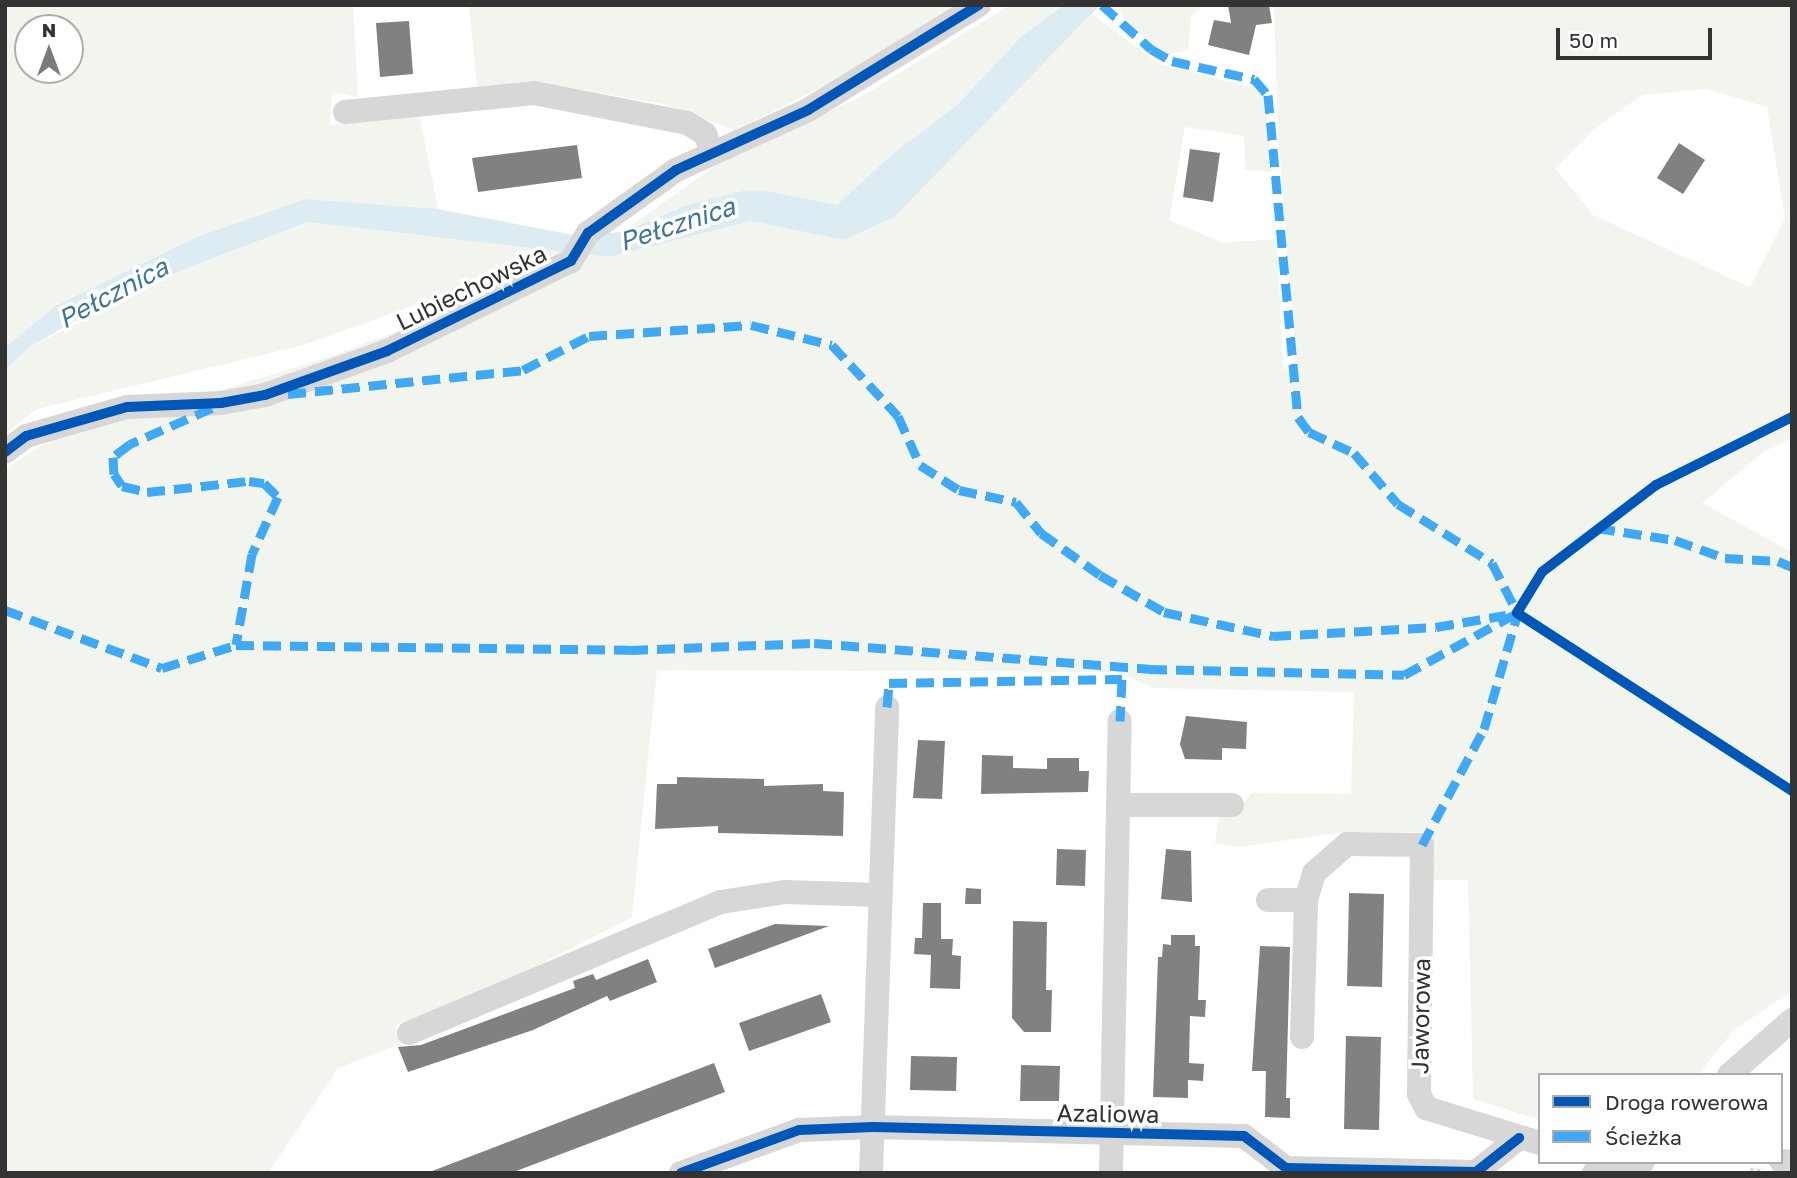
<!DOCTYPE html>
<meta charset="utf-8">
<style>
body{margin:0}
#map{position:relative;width:1797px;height:1178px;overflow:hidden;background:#fff;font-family:"Golos Text",sans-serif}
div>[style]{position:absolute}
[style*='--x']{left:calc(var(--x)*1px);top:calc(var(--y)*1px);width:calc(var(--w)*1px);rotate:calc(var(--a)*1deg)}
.green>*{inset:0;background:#f1f5ed}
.water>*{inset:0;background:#ddebf3}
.building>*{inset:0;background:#818181}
.path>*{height:3.5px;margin-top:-1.75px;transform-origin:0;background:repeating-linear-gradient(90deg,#d6d6d6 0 3.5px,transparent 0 7px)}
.minor>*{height:24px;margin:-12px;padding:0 12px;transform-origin:12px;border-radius:12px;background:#d7d7d7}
.quiet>*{height:9px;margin-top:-4.5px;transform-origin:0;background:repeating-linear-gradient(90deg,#3fa9f5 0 18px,transparent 0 27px)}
.cycleway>*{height:10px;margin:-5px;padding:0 5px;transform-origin:5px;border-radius:5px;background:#0057b8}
span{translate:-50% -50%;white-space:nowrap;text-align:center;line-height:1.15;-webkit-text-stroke:7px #fff;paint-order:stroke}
.street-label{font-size:24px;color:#333}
.water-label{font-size:26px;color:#3f7597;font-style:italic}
.frame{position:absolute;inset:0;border:7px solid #333;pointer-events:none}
.legend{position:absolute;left:1538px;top:1073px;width:245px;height:91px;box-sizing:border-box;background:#fff;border:2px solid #adadad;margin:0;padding:9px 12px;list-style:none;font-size:21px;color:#333}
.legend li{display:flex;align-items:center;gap:14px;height:35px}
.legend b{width:35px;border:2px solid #adadad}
.north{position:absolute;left:14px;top:14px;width:70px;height:70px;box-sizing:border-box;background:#fff;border:2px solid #adadad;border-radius:50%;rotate:0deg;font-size:19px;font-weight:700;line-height:28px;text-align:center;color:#333}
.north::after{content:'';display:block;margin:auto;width:24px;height:32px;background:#7a7a7a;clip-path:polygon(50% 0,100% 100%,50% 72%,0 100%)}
.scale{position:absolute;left:1556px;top:28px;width:156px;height:32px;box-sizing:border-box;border:4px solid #333;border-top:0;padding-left:9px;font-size:21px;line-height:24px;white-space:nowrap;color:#333;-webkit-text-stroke:5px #fff;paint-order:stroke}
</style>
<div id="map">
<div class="green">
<div style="clip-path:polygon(evenodd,5px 5px,353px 5px,358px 97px,332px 92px,330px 125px,419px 113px,438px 209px,306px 199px,56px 306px,5px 347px,5px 5px,28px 28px,70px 28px,70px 70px,28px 70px,28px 28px)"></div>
<div style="clip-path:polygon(469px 5px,960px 5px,879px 59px,735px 130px,663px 104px,537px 82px,477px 87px)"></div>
<div style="clip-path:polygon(1010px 5px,1064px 5px,1021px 37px,956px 106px,890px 156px,837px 205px,767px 191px,742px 191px,690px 204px,622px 232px,738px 150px,859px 98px)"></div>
<div style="clip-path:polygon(1116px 5px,1205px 5px,1191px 15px,1188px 50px,1168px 54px,1130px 27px)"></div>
<div style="clip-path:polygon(evenodd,1274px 5px,1792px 5px,1792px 438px,1765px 451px,1702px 503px,1792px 552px,1792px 991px,1734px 1030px,1698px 1075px,1540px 1075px,1540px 1120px,1473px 1099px,1468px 880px,1432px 880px,1433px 832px,1346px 832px,1238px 847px,1215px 843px,1219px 815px,1241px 807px,1252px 793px,1351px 794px,1354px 692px,1152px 688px,1119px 672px,657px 670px,632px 917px,505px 982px,396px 1025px,400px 1044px,338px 1068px,268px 1173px,5px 1173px,5px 469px,42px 445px,326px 358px,578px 263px,590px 254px,611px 257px,751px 221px,844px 240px,895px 216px,1091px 13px,1159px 64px,1265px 91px,1271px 172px,1245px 170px,1244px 136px,1185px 127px,1169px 220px,1223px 243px,1277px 239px,1283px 367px,1297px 376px,1278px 132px,1274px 5px,1707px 89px,1767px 107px,1785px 219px,1750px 287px,1593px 215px,1555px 168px,1594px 129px,1642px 95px,1707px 89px)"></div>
<div style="clip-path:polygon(308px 222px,565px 251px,304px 345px,37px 409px,5px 434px,5px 370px,28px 348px,182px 270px)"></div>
</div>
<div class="water">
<div style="clip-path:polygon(1064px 5px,1100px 5px,894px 217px,844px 240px,751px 221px,610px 257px,308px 222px,182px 270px,73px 322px,28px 348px,5px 370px,5px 347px,56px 306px,197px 237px,306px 199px,438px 209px,574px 235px,622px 232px,690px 204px,742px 191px,767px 191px,837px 205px,890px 156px,956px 106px,1021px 37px)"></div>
</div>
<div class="building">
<div style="clip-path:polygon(1228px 5px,1269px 5px,1272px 23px,1256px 25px,1249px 55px,1208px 45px,1214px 20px,1231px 23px)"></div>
<div style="clip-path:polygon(409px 21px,413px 74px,380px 77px,376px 23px)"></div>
<div style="clip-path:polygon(1679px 143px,1705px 160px,1683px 194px,1657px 178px)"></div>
<div style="clip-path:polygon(577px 145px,582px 178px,478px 192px,472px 158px)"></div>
<div style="clip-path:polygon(1190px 149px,1220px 153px,1213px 202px,1183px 197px)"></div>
<div style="clip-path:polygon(1186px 716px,1247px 722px,1246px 749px,1222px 748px,1222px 760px,1185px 759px,1180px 744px)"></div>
<div style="clip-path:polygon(918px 740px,945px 741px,942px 799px,913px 798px)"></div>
<div style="clip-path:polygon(982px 755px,1013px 756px,1013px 768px,1047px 769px,1047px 758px,1079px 758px,1079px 771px,1089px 771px,1088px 792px,981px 794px)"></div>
<div style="clip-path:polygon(677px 777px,764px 779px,764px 786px,823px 784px,823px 791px,844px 792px,843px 836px,718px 833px,718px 826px,655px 829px,657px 784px,677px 784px)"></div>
<div style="clip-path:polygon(1057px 849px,1086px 850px,1085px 886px,1056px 885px)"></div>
<div style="clip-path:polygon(1166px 849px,1191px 851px,1192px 902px,1161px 899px)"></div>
<div style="clip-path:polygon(966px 888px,981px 889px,981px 904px,965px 904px)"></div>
<div style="clip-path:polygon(1349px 893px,1384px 894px,1382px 987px,1347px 986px)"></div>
<div style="clip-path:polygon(923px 903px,941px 903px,941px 939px,953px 939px,952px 955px,961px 956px,960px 989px,930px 988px,931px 955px,914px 954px,915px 938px,922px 938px)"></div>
<div style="clip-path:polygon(1013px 921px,1047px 922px,1046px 990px,1052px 990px,1051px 1032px,1024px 1032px,1012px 1018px)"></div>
<div style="clip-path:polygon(775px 924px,829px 926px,715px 968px,708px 949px)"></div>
<div style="clip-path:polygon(1171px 935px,1195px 935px,1195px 946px,1200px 946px,1198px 1000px,1206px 1000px,1205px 1017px,1190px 1016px,1189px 1063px,1204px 1064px,1203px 1081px,1188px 1080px,1188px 1098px,1153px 1097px,1158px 957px,1162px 957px,1163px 944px,1171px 945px)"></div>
<div style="clip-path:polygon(1260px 946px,1290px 947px,1286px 1098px,1290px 1098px,1290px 1118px,1265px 1117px,1266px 1071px,1252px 1071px)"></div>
<div style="clip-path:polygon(648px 959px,657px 982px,610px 1001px,607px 996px,533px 1030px,408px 1072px,398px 1047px,421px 1045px,575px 988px,573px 981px,593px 974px,596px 980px)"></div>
<div style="clip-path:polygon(821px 994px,831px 1022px,749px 1051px,739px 1023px)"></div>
<div style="clip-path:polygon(1346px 1036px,1381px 1037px,1379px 1130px,1344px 1129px)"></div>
<div style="clip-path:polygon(911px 1056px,957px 1057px,956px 1091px,910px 1090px)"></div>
<div style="clip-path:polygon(714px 1063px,725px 1092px,511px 1173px,427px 1173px)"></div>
<div style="clip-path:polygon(1021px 1065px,1060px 1066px,1059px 1101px,1020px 1101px)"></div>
</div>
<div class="path">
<div style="--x:1750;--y:1170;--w:11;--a:5"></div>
</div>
<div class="minor">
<div style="--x:345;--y:112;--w:190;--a:-5.7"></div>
<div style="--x:534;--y:93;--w:156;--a:11.1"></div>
<div style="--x:687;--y:123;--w:21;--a:31"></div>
<div style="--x:705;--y:134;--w:18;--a:68"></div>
<div style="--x:5;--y:452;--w:26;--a:-37"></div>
<div style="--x:26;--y:436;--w:105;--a:-16"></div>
<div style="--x:127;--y:407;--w:94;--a:-2.4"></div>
<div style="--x:221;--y:403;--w:45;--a:-10.3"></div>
<div style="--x:265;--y:395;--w:130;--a:-19.8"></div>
<div style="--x:387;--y:351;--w:205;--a:-26.1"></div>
<div style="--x:571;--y:261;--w:33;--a:-59"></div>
<div style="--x:588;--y:233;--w:108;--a:-35.6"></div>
<div style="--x:676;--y:170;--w:145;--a:-24.4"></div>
<div style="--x:808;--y:110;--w:201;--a:-31.6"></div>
<div style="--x:1121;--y:805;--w:111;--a:0"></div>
<div style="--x:1268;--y:900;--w:38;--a:0"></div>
<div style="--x:1306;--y:900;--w:28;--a:-73"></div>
<div style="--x:1314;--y:873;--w:44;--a:-41.3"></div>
<div style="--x:1347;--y:844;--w:75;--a:0.8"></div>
<div style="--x:1422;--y:845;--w:249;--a:90.7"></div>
<div style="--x:1419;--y:1094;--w:16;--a:63"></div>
<div style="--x:1426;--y:1108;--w:119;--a:17.1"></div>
<div style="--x:409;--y:1033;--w:338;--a:-22.8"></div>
<div style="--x:721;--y:902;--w:65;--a:-8.9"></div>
<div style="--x:785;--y:892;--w:94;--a:1.8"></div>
<div style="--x:1302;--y:1037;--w:137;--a:-88.3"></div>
<div style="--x:1729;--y:1075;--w:84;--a:-41.1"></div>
<div style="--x:1781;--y:1161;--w:11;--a:5"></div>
<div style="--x:681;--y:1173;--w:126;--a:-20"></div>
<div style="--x:799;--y:1130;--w:74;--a:-2.3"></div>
<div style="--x:873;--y:1127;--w:371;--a:1.4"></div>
<div style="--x:1244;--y:1136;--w:53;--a:37.3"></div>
<div style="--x:1286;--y:1168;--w:190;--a:1.2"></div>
<div style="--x:1476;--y:1172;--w:55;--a:-38.3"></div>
<div style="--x:871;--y:1173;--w:466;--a:-88"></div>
<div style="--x:1111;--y:1173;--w:452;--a:-88.9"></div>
<div style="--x:1594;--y:1173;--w:50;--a:-12.7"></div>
</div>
<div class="quiet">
<div style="--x:1102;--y:5;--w:66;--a:41.9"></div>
<div style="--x:1151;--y:49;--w:24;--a:30"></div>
<div style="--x:1172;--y:61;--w:84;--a:12.4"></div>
<div style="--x:1254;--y:79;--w:21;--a:49"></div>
<div style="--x:1268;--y:95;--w:323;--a:84.7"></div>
<div style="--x:1298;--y:417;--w:19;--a:54"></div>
<div style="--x:1309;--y:432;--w:50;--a:25"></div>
<div style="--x:1354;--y:453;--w:67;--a:49.2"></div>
<div style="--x:1398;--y:504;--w:111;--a:32.1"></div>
<div style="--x:1492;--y:563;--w:57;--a:63"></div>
<div style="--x:288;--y:394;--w:236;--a:-5.8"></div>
<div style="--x:523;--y:370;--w:74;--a:-27.3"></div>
<div style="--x:589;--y:336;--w:162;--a:-3.9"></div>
<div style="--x:751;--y:325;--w:83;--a:13.9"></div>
<div style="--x:832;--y:345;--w:97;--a:47.1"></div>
<div style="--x:898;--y:416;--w:54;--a:65.8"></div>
<div style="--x:920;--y:465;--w:46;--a:32.7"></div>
<div style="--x:959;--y:490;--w:58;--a:11.9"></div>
<div style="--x:1016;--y:502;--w:40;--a:51"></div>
<div style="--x:1041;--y:533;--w:72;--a:35.4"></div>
<div style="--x:1100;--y:575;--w:74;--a:30"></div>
<div style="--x:1164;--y:612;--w:112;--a:12.4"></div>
<div style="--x:1273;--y:636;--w:163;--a:-3.2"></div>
<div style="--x:1436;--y:627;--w:71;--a:-9.7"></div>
<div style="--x:212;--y:408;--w:90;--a:156.3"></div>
<div style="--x:130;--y:444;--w:21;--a:143"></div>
<div style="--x:113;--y:457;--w:17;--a:87"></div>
<div style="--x:114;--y:474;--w:14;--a:56"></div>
<div style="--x:122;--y:486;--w:26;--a:13"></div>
<div style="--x:147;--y:492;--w:103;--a:-6.2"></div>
<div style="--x:249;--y:481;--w:15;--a:8"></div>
<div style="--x:264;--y:483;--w:20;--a:45"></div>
<div style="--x:278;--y:497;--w:63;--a:114.5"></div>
<div style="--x:252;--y:554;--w:92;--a:100"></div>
<div style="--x:1597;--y:528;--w:79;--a:8.7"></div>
<div style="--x:1675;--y:540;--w:53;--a:19.8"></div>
<div style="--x:1725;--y:558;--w:53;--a:3.2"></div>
<div style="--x:1778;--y:561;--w:15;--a:23"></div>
<div style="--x:5;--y:610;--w:167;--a:20.3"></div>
<div style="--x:162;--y:668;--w:77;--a:-17.3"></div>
<div style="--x:236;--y:645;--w:394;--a:0.7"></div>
<div style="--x:630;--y:650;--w:184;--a:-2.2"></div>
<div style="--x:814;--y:643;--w:336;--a:4.4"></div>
<div style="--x:1149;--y:669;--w:255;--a:1.3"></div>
<div style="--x:1404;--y:675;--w:129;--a:-28.8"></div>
<div style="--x:887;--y:707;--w:24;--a:-85"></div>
<div style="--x:889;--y:683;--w:233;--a:-1"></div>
<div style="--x:1122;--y:679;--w:42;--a:92.7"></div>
<div style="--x:1422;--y:845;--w:132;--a:-61.9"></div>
<div style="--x:1484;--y:729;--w:125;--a:-73.7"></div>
</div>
<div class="cycleway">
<div style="--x:1792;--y:417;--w:152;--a:153.4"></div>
<div style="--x:1656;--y:485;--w:143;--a:142.7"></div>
<div style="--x:1542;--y:572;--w:48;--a:121.4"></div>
<div style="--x:1517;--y:613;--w:328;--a:32.9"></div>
<div style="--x:5;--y:452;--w:26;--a:-37"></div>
<div style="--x:26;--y:436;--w:105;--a:-16"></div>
<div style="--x:127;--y:407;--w:94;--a:-2.4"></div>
<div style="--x:221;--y:403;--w:45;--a:-10.3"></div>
<div style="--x:265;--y:395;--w:130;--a:-19.8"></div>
<div style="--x:387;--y:351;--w:205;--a:-26.1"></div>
<div style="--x:571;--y:261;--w:33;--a:-59"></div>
<div style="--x:588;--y:233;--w:108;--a:-35.6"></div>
<div style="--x:676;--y:170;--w:145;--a:-24.4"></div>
<div style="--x:808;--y:110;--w:201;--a:-31.6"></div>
<div style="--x:681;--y:1173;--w:126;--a:-20"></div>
<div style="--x:799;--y:1130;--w:74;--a:-2.3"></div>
<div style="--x:873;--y:1127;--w:371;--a:1.4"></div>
<div style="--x:1244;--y:1136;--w:53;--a:37.3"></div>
<div style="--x:1286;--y:1168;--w:190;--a:1.2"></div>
<div style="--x:1476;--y:1172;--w:55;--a:-38.3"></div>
</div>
<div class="street-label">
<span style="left:471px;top:287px;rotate:-26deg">Lubiechowska</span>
<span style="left:1420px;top:1016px;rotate:-89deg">Jaworowa</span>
<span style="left:1108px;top:1113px;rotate:1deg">Azaliowa</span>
</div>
<div class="water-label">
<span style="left:677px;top:224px;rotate:-18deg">Pełcznica</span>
<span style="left:113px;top:293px;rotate:-28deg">Pełcznica</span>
</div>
<div class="frame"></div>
<ul class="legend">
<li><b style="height:9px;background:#0057b8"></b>Droga rowerowa</li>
<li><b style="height:9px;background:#3fa9f5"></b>Ścieżka</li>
</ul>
<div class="north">N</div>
<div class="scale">50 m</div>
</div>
